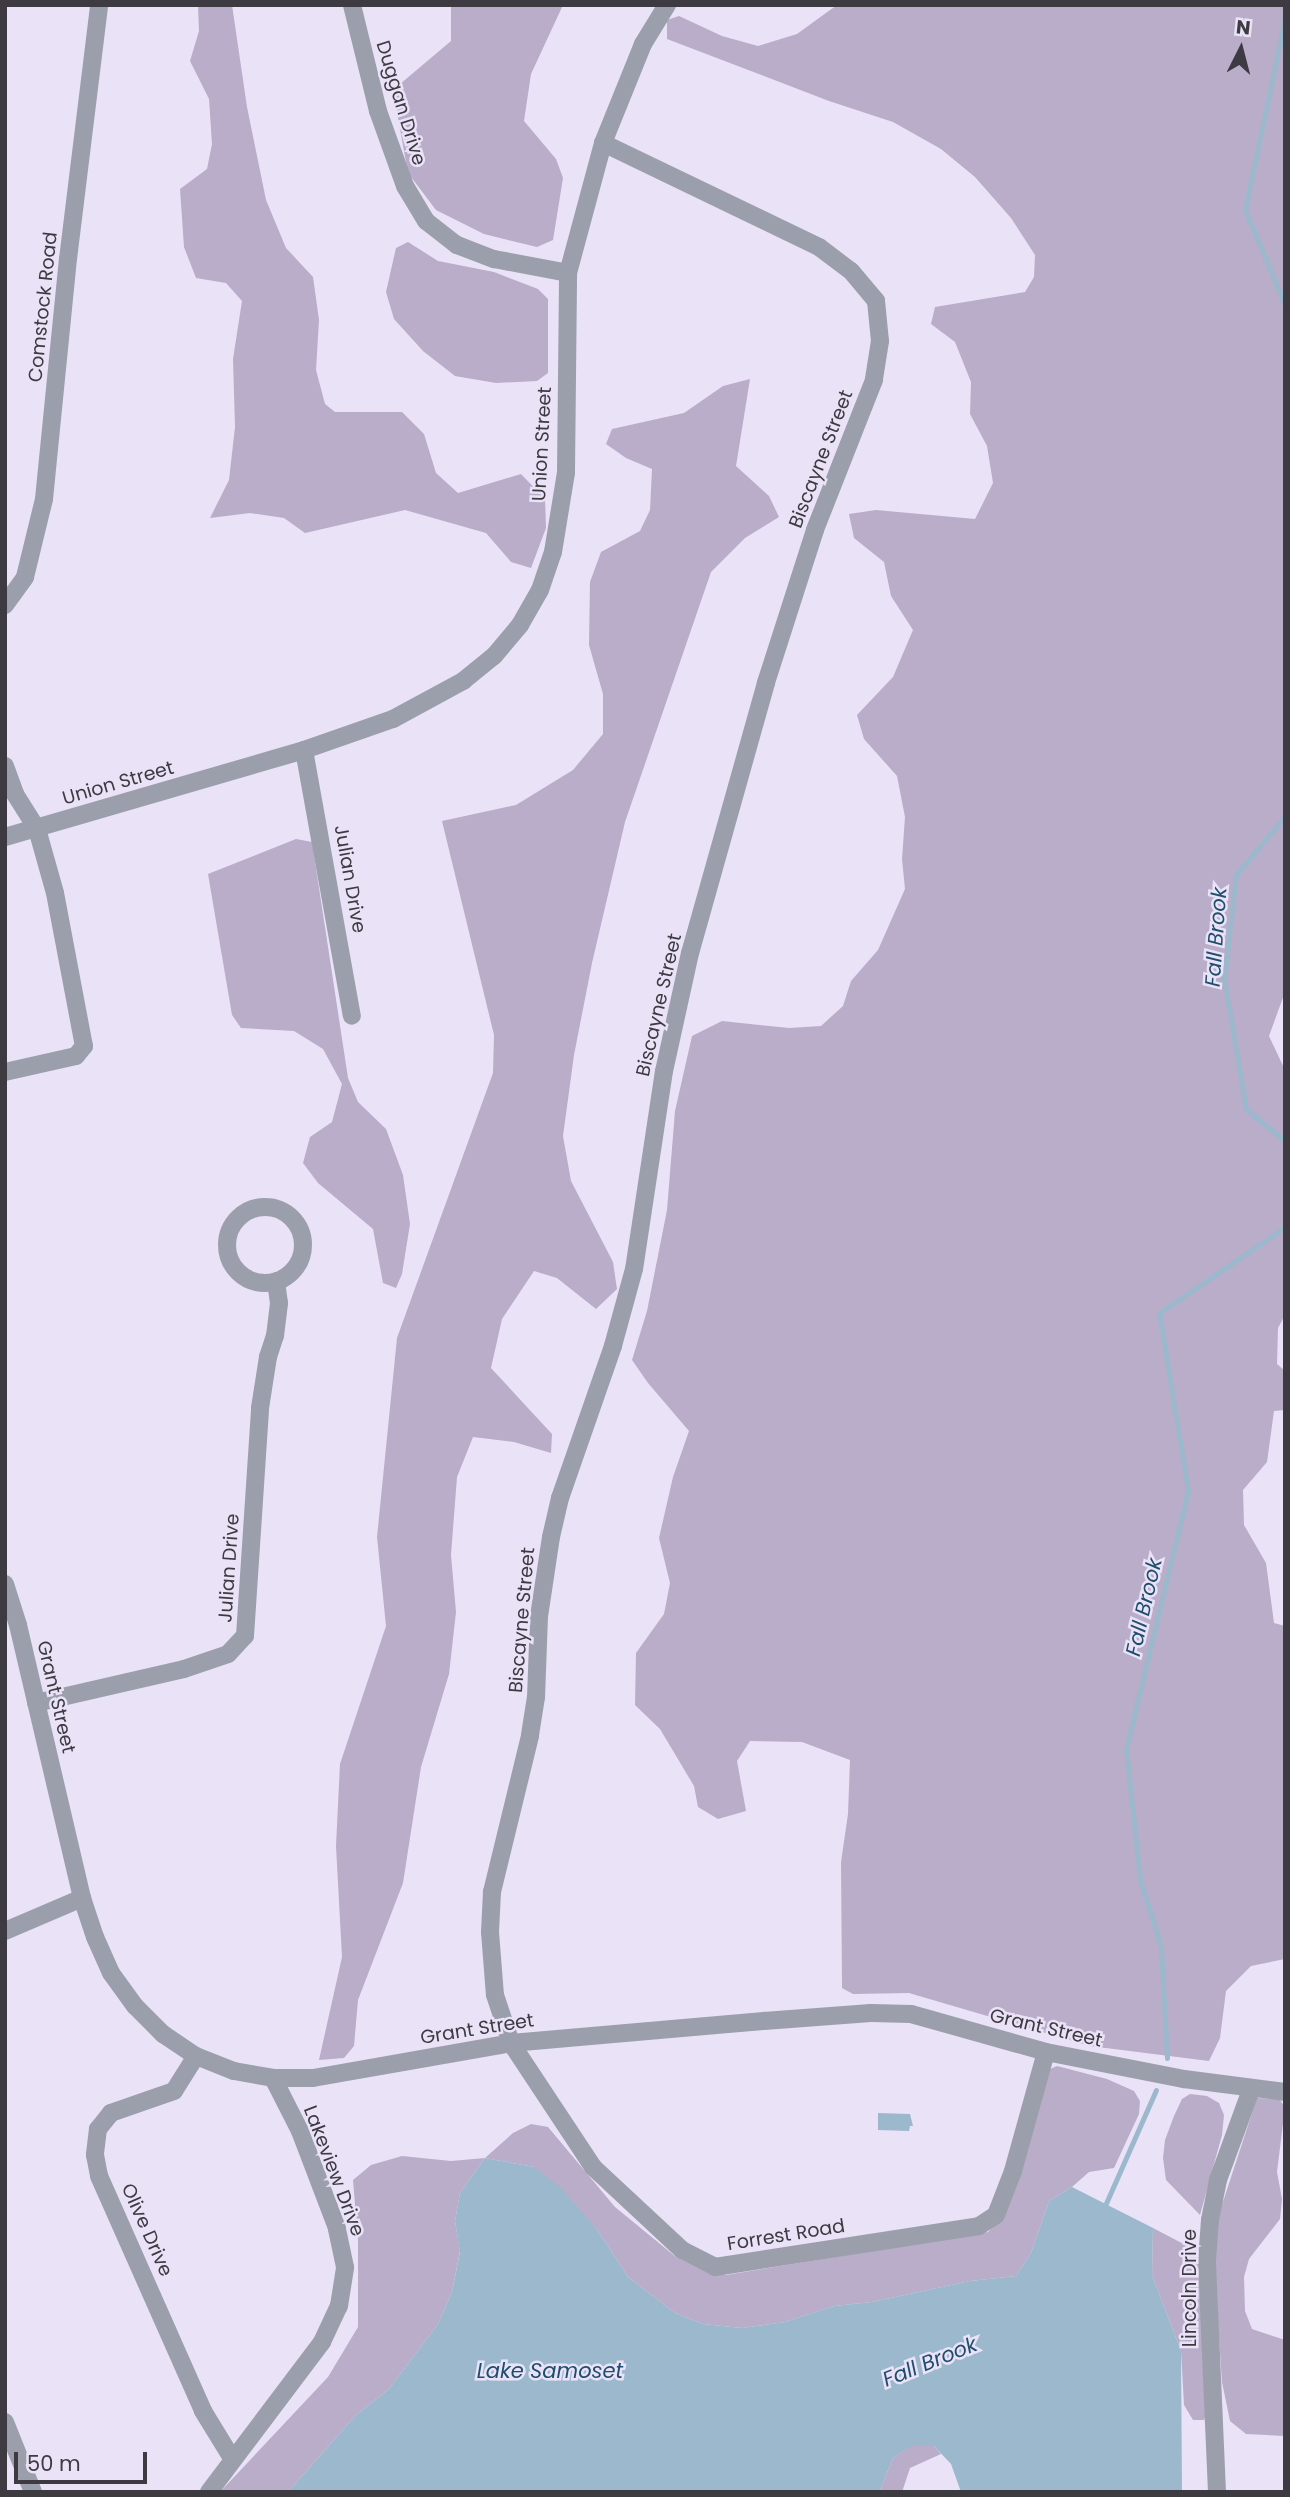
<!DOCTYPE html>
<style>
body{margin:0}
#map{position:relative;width:1290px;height:2497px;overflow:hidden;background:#eae2f6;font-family:Poppins,sans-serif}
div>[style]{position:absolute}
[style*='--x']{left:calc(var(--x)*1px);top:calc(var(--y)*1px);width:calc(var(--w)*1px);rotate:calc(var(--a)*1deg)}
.forest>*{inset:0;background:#b9adca}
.water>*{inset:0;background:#9bb8cd}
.stream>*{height:5px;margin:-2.5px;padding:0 2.5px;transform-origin:2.5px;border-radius:2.5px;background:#9bb8cd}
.minor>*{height:18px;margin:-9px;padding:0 9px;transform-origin:9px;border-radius:9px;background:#9b9fac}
.minor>.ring{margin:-9px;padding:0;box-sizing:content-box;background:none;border:18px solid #9b9fac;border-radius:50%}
span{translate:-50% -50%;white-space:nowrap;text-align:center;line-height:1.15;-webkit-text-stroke:5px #eae2f6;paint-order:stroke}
.street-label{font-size:19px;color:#3d3a42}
.water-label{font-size:21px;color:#1e4e6d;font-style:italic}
.frame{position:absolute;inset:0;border:7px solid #3d3a42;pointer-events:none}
.north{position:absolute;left:1206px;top:14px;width:70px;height:70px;-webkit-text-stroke:5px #eae2f6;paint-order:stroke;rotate:6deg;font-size:19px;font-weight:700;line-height:28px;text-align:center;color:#3d3a42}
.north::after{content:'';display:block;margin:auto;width:24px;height:32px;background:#3d3a42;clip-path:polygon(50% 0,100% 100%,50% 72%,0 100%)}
.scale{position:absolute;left:14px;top:2452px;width:133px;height:32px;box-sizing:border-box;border:4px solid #3d3a42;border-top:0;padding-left:9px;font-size:21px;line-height:24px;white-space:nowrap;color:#3d3a42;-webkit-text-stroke:5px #eae2f6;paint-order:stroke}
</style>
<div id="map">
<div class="forest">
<div style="clip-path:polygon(198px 5px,232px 5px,247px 107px,266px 200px,286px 248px,313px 277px,319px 320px,316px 370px,325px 404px,335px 412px,402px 412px,424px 434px,436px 473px,458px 493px,521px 474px,545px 499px,546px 528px,531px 568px,511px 562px,486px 533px,405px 510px,305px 533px,284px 518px,250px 513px,210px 518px,229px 480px,235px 427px,233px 359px,242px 301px,226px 283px,196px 278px,184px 247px,180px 189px,207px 169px,212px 144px,209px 99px,190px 61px,199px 31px)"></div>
<div style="clip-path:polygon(451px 5px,563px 5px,531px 74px,524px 121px,556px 159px,563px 178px,553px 240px,537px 247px,484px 234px,436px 210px,408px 173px,393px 90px,451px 41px)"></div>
<div style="clip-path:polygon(837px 5px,1285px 5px,1285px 992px,1269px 1036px,1285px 1070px,1285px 1315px,1278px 1328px,1277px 1364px,1285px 1371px,1285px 1410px,1274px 1411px,1267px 1462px,1243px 1490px,1244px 1525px,1266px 1563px,1274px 1623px,1285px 1626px,1285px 1959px,1251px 1966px,1226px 1991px,1220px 2038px,1209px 2061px,1090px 2046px,909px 1993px,853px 1994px,842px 1988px,841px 1862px,848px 1814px,850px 1760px,802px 1742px,750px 1741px,737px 1761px,746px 1811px,718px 1819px,698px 1807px,694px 1786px,660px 1729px,635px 1705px,636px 1653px,664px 1614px,670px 1583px,659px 1538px,673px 1477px,689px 1431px,648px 1383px,632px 1360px,647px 1311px,667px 1210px,675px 1111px,692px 1036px,722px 1021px,789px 1028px,821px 1026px,843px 1006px,851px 981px,878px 950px,905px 889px,902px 859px,905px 817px,897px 776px,864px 739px,857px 715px,893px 677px,913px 630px,891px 596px,884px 562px,854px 538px,849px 514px,876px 510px,975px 519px,993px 483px,987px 446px,970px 414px,971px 382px,955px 342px,931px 324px,935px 307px,1025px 292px,1034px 277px,1035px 255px,1011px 218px,975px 177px,941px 149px,893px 122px,829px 101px,667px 39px,667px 20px,679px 16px,722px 36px,758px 46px,797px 34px)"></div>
<div style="clip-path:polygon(408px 242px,438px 261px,494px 272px,538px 289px,548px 299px,548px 373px,537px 381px,496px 383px,455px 376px,423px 351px,394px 319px,386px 292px,396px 248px)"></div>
<div style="clip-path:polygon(750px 379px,736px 466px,769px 496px,779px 517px,745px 538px,711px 572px,625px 822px,592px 963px,574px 1055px,563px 1136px,571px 1181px,613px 1262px,617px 1289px,596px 1309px,557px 1278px,534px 1271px,502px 1319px,491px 1368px,552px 1434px,551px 1453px,514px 1442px,473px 1437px,457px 1477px,451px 1555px,456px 1612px,449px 1674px,421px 1767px,403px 1883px,358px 2000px,354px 2046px,344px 2058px,319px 2060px,342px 1957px,336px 1846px,340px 1764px,386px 1626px,377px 1537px,397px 1338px,493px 1073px,494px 1035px,442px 821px,516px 805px,573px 770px,603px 734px,603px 694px,589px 645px,590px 582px,601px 552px,640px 531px,650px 510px,652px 469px,626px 458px,606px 444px,612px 429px,684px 413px,723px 386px)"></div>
<div style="clip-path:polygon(296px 839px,312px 842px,348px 1078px,358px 1102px,386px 1129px,403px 1175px,410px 1224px,402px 1274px,396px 1288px,383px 1283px,373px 1229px,318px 1183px,303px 1163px,310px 1137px,332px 1122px,342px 1084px,323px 1049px,294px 1031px,241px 1028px,232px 1015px,208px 874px)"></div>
<div style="clip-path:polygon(1057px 2066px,1107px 2079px,1134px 2091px,1140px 2101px,1139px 2114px,1114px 2168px,1089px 2172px,1072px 2187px,1049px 2201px,1031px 2253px,1016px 2276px,970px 2281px,872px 2302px,834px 2306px,785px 2322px,742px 2328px,703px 2324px,675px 2313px,628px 2277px,598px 2231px,534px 2167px,485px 2158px,460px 2193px,455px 2221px,460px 2251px,452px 2292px,438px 2324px,389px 2389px,356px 2415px,288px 2492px,220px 2492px,328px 2377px,358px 2327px,358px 2240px,353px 2180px,371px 2165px,402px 2156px,451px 2161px,485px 2158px,513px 2133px,531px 2124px,548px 2127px,615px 2207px,676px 2257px,706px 2272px,726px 2275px,988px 2232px,1003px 2216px,1050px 2069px)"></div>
<div style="clip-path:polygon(1190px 2094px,1207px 2096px,1219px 2103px,1224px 2115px,1222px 2135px,1200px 2215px,1166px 2180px,1163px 2158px,1165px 2140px,1174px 2116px,1182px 2099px)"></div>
<div style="clip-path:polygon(1257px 2098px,1279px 2099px,1285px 2107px,1277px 2172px,1282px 2199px,1280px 2219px,1249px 2259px,1244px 2277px,1245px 2311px,1252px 2329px,1285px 2340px,1285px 2436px,1246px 2434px,1230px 2421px,1222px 2382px,1214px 2263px,1218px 2217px)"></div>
<div style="clip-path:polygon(1153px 2228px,1197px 2251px,1207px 2412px,1204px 2420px,1193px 2420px,1184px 2405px,1181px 2351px,1152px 2275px)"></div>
<div style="clip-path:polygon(909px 2446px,934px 2446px,941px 2454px,910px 2468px,902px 2492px,879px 2492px,893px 2458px)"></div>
</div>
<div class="water">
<div style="clip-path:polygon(878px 2113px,910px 2114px,913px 2126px,910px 2126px,909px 2131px,878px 2130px)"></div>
<div style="clip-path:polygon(485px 2158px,534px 2167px,561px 2188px,598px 2231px,628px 2277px,675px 2313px,703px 2324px,742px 2328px,785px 2322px,834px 2306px,872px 2302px,970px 2281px,1016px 2276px,1031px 2253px,1049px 2201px,1072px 2187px,1153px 2228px,1152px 2275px,1181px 2351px,1182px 2492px,961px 2492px,951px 2464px,934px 2446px,910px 2446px,893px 2458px,879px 2492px,288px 2492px,356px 2415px,389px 2389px,438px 2324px,452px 2292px,460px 2252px,455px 2221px,460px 2193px)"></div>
</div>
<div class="stream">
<div style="--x:1285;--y:18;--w:196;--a:101.8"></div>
<div style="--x:1245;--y:210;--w:103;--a:67.2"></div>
<div style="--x:1285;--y:816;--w:77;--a:129.7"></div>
<div style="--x:1236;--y:875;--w:105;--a:96.6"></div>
<div style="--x:1224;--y:979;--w:132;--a:80.4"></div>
<div style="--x:1246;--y:1109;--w:50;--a:39.4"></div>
<div style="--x:1167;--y:2058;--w:112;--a:-93.1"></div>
<div style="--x:1161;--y:1946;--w:69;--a:-107.7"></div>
<div style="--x:1140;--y:1880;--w:132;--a:-96.1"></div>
<div style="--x:1126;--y:1749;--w:266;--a:-76.5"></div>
<div style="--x:1188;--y:1490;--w:179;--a:-99.3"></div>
<div style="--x:1159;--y:1313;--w:153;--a:-34.3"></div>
<div style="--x:1103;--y:2210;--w:131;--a:-66.2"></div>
</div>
<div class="minor">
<div style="--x:352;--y:5;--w:109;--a:76.2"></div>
<div style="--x:378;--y:111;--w:80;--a:70.2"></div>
<div style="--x:405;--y:186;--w:41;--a:59"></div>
<div style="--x:426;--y:221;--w:39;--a:38"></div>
<div style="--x:457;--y:245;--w:40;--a:21"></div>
<div style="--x:494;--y:259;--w:75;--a:10.7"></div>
<div style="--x:603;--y:143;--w:240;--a:25.7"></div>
<div style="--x:819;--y:247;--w:40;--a:37"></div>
<div style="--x:851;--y:271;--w:39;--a:50"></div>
<div style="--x:876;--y:301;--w:40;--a:84.3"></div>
<div style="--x:880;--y:341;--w:39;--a:99"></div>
<div style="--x:874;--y:380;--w:161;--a:111.5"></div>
<div style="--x:815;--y:530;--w:161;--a:107.8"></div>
<div style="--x:766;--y:683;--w:280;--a:105.7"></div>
<div style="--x:690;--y:953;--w:121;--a:102.4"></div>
<div style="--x:664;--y:1071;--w:200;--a:98.6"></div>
<div style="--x:634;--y:1269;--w:80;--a:105.3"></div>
<div style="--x:613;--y:1346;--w:161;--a:109.2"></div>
<div style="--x:560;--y:1498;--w:40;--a:103"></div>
<div style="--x:551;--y:1537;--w:80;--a:98.6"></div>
<div style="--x:539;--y:1616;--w:81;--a:92.1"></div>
<div style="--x:536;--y:1697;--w:39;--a:99"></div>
<div style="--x:530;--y:1736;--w:161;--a:103.7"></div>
<div style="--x:492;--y:1892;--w:40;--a:92.9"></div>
<div style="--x:490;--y:1932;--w:63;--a:85.5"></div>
<div style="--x:495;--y:1995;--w:51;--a:71.6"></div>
<div style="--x:511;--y:2043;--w:149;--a:56.5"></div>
<div style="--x:593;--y:2167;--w:122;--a:43"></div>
<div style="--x:682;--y:2250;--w:37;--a:27"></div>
<div style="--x:715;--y:2267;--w:267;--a:-8.8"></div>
<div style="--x:979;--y:2226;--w:20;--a:-33"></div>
<div style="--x:996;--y:2215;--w:47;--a:-68.9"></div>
<div style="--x:1013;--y:2171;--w:123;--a:-74.5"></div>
<div style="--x:5;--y:605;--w:34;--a:-54"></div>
<div style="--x:25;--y:577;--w:80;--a:-76.3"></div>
<div style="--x:44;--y:499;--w:241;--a:-84.3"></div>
<div style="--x:68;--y:259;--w:256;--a:-83"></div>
<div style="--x:304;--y:750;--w:270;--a:79.8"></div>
<div style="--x:5;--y:766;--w:30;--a:70"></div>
<div style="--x:15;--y:794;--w:41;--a:57.8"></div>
<div style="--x:37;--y:829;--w:66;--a:74.3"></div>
<div style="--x:55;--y:893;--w:156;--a:79.3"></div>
<div style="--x:84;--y:1046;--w:13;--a:129"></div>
<div style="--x:76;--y:1056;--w:73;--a:167.3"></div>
<div style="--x:5;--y:837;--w:311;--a:-16.2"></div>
<div style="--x:304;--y:750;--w:94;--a:-19.2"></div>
<div style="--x:393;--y:719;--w:80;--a:-28.5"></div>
<div style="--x:463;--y:681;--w:40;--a:-39"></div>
<div style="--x:494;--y:656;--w:40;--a:-50"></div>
<div style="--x:520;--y:625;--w:40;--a:-60.3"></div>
<div style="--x:540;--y:590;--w:40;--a:-71.1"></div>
<div style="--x:553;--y:552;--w:80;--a:-80.7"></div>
<div style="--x:566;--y:473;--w:200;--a:-89.4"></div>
<div style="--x:568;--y:273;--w:135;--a:-74.9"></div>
<div style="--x:603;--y:143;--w:107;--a:-68"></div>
<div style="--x:643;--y:44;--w:46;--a:-58.4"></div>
<div class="ring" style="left:227px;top:1207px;width:58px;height:58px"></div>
<div style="--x:5;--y:1584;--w:43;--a:72.4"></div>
<div style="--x:18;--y:1625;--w:280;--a:76.8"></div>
<div style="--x:82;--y:1898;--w:41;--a:71.6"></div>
<div style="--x:95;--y:1937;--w:39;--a:66"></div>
<div style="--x:111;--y:1973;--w:41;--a:54"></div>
<div style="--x:135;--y:2006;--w:40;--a:45"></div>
<div style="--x:163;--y:2034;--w:40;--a:34"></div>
<div style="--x:196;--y:2056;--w:41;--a:21.5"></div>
<div style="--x:234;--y:2071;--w:40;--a:10"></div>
<div style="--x:273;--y:2078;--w:40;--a:0"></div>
<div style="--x:313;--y:2078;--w:201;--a:-10"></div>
<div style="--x:511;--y:2043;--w:254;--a:-5"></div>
<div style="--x:764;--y:2021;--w:107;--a:-4.3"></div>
<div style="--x:871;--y:2013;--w:40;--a:1.4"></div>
<div style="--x:911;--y:2014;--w:140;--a:15.7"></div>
<div style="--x:1046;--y:2052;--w:141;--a:11.1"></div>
<div style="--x:1184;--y:2079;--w:102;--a:7.3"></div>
<div style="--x:36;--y:1703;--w:152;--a:-12.9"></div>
<div style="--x:184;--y:1669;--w:46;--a:-18.8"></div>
<div style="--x:228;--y:1654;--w:25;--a:-47"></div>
<div style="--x:245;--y:1636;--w:228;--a:-86.2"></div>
<div style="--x:260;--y:1408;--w:52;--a:-81.1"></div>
<div style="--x:268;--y:1357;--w:22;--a:-72"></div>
<div style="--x:275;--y:1336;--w:33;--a:-83"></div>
<div style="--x:279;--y:1303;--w:22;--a:-98"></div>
<div style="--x:5;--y:1931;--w:84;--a:-23.2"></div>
<div style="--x:196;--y:2056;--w:41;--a:122.2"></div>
<div style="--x:174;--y:2091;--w:67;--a:160.8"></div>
<div style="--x:111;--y:2113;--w:21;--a:129"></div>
<div style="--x:98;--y:2129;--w:26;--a:97"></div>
<div style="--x:95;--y:2155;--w:21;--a:79"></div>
<div style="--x:99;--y:2176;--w:257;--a:66.1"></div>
<div style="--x:203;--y:2411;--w:57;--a:58.5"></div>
<div style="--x:5;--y:2422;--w:75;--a:68.2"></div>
<div style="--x:209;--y:2492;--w:188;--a:-53"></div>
<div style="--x:322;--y:2342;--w:40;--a:-65"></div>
<div style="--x:339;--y:2306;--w:39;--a:-81"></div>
<div style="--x:345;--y:2267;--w:40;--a:-102"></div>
<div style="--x:337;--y:2228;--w:104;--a:-110.9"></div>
<div style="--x:300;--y:2131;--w:59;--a:-117"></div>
<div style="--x:1217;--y:2492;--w:232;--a:-92.5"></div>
<div style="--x:1207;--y:2260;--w:40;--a:-85.7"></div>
<div style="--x:1210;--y:2220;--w:41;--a:-78.7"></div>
<div style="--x:1218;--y:2180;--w:96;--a:-69.9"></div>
</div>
<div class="street-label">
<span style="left:401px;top:103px;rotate:73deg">Duggan Drive</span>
<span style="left:43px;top:307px;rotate:-84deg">Comstock Road</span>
<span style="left:542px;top:444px;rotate:-87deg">Union Street</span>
<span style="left:821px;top:459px;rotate:-69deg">Biscayne Street</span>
<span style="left:118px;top:783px;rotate:-16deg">Union Street</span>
<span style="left:350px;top:879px;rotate:80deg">Julian Drive</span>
<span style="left:659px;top:1005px;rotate:-77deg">Biscayne Street</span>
<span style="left:229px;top:1568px;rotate:-86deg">Julian Drive</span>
<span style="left:522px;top:1620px;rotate:-85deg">Biscayne Street</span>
<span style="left:56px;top:1697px;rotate:77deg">Grant Street</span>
<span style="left:1046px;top:2028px;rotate:13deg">Grant Street</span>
<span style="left:477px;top:2029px;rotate:-9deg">Grant Street</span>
<span style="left:334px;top:2171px;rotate:69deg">Lakeview Drive</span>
<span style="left:147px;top:2230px;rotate:66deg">Olive Drive</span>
<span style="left:786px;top:2235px;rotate:-9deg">Forrest Road</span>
<span style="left:1190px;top:2288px;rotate:-90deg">Lincoln Drive</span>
</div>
<div class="water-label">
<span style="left:1216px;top:937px;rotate:-86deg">Fall Brook</span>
<span style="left:1144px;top:1607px;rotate:-77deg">Fall Brook</span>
<span style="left:930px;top:2362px;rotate:-22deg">Fall Brook</span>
<span style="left:550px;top:2371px">Lake Samoset</span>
</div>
<div class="frame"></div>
<div class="north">N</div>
<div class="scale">50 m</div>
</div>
